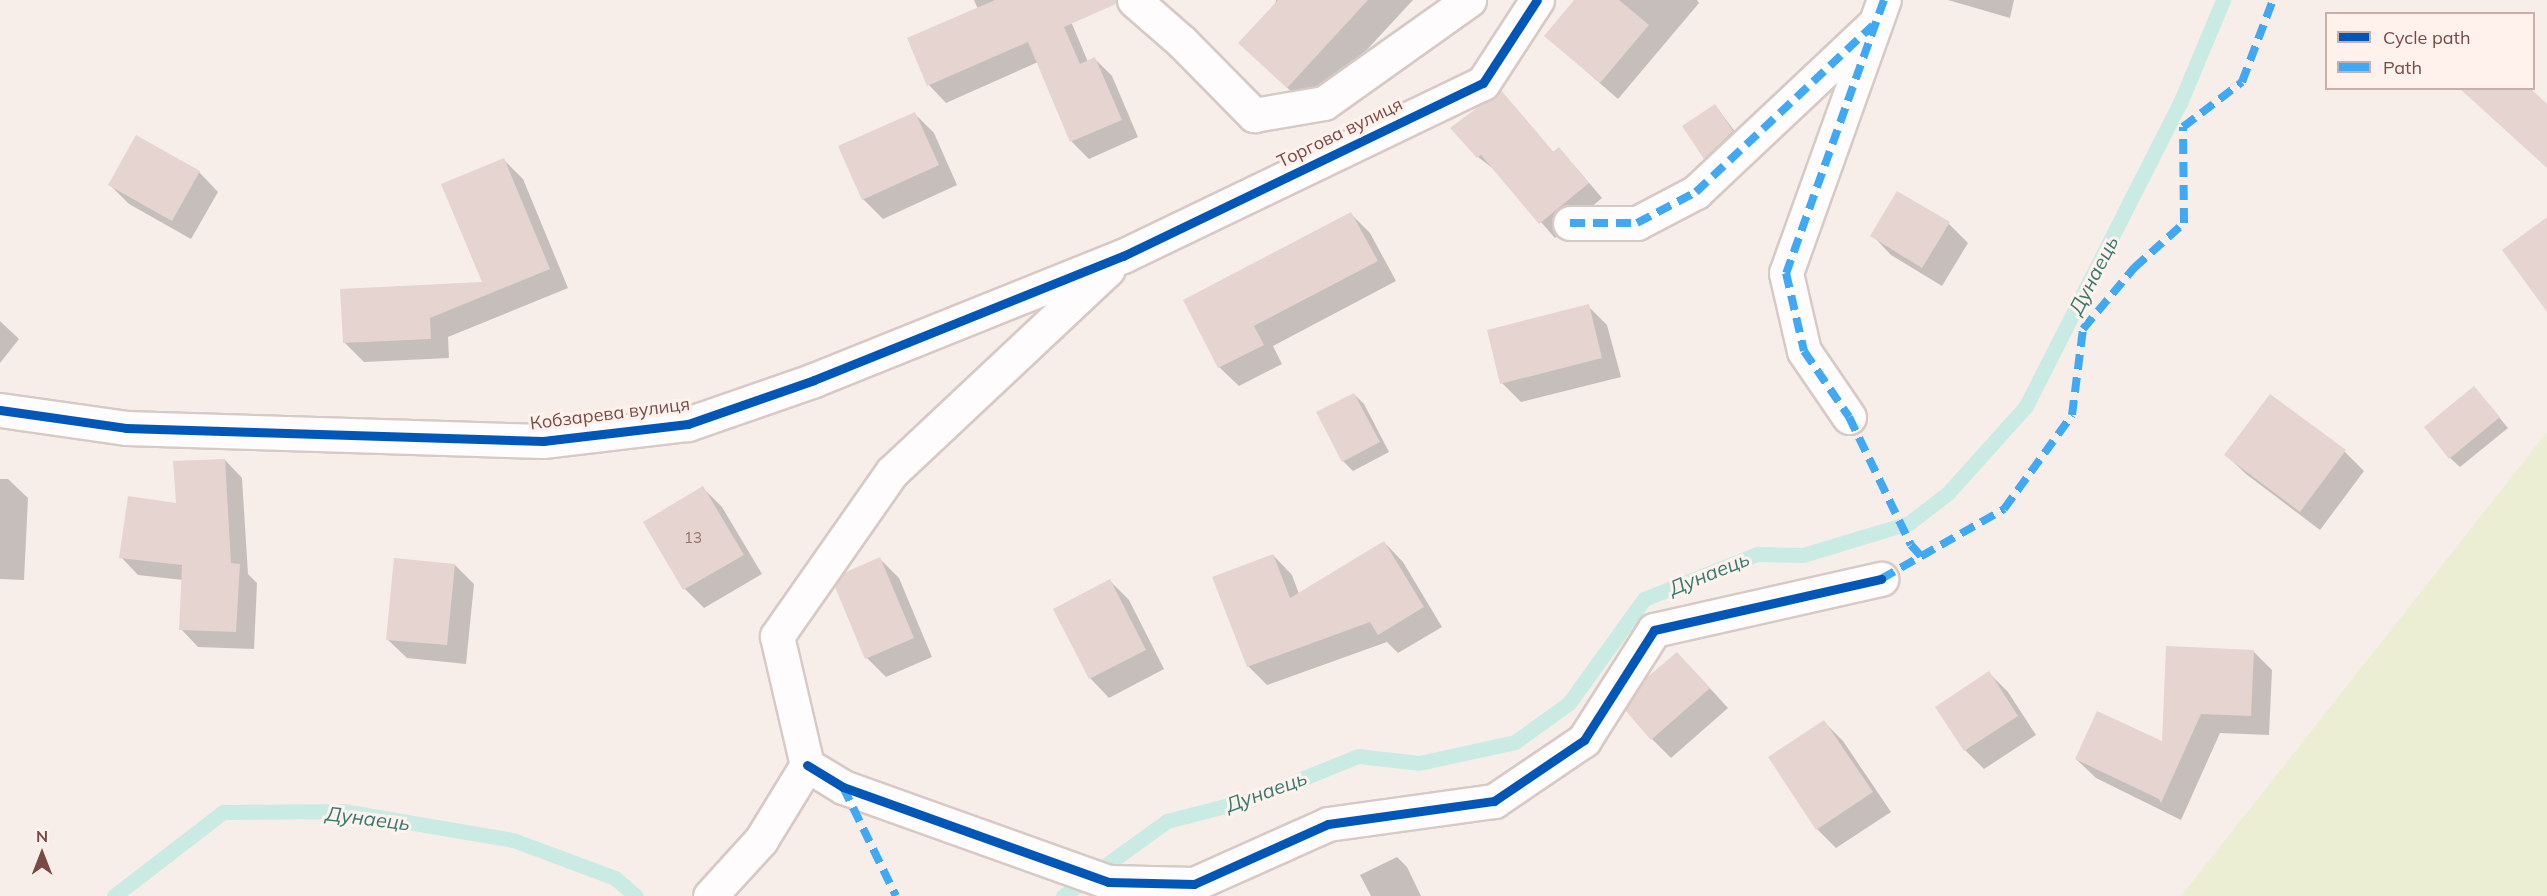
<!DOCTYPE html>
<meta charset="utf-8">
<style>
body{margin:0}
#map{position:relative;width:2547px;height:896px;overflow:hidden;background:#f8eee9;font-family:Mulish,sans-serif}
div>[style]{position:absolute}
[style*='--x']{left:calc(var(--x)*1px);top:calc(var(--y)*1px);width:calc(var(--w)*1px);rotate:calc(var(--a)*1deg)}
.green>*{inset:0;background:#ebeed2}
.shadow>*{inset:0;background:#0003}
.stream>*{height:15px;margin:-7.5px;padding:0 7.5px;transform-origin:7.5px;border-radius:7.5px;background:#caebe4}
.building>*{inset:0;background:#e5d4d0}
.roads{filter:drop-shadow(2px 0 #d7c9c6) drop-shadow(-2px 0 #d7c9c6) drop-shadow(0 2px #d7c9c6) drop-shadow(0 -2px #d7c9c6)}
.minor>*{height:33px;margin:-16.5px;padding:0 16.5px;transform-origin:16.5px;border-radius:16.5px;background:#fefcfc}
.quiet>*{height:8px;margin-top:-4px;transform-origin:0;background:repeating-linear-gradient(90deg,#3fa9f5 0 15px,transparent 0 23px)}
.cycleway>*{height:9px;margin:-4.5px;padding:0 4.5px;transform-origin:4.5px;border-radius:4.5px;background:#0057b8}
span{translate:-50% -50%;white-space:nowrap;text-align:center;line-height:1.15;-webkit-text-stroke:6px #fff2ec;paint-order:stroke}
.number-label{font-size:15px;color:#966e6b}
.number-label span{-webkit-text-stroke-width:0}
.street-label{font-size:18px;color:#7a4946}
.water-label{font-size:20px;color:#357971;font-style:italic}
.legend{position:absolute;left:2325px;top:12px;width:210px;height:78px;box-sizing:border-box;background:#fff2ec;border:2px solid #caaeaa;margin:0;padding:8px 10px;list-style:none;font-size:18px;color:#7a4946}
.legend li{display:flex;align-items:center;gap:12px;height:30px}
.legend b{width:30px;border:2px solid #caaeaa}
.north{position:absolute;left:12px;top:824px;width:60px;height:60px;-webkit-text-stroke:4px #fff2ec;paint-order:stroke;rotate:0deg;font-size:16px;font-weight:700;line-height:24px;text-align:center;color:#7a4946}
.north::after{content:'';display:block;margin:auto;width:21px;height:27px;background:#7a4946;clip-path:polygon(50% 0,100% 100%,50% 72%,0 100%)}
</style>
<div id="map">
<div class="green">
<div style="clip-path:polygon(2547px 432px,2547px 896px,2181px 896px)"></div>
</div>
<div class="shadow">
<div style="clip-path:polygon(974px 0,1062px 0,1088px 62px,1095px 59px,1112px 76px,1138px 137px,1089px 159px,1072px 142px,1038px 62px,946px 103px,929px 85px,909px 39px,978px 9px)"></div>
<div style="clip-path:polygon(1276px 0,1413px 0,1311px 110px,1264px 66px)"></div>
<div style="clip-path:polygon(1576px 0,1697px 0,1699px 3px,1618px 99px,1546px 36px)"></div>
<div style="clip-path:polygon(1948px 0,2014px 0,2010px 18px)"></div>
<div style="clip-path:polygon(1715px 105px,1742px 141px,1715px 167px,1705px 158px)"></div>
<div style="clip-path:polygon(1515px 107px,1554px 153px,1573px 164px,1602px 198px,1555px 238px,1495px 170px,1478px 157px)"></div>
<div style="clip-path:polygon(915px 114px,934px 133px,957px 185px,883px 219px,863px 199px)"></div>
<div style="clip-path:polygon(136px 137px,199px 172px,218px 192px,191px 239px,129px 204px,110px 185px)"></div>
<div style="clip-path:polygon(504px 160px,523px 179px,568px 288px,448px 337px,449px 358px,364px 362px,344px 342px,485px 283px)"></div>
<div style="clip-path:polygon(1351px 214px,1370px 233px,1396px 281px,1273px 346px,1282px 364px,1239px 386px,1219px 367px,1185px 301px)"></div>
<div style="clip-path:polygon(1949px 224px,1968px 243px,1942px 286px,1891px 255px,1872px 235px)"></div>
<div style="clip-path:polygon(1588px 306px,1607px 325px,1621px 377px,1521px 402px,1502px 383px)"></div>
<div style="clip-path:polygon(0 321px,19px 339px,0 363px)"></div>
<div style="clip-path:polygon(1354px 394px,1364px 404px,1389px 452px,1353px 471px,1343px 461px)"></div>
<div style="clip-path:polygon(2271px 396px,2345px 452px,2364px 471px,2320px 530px,2246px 474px,2226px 455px)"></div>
<div style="clip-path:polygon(2483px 398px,2508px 428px,2460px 467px,2450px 458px)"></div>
<div style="clip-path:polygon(225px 460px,242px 478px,248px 574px,257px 583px,254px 649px,198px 647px,181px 629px,183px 580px,138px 575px,121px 557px)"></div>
<div style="clip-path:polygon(0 479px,8px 479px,28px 498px,24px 580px,0 579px)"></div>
<div style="clip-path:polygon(703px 488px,722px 507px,762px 574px,704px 608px,685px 589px,645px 522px)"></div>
<div style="clip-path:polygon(1384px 542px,1403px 562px,1442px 627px,1398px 653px,1387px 642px,1267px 685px,1248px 666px,1273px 555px,1292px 575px,1299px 594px)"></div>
<div style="clip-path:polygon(880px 559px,899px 578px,932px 657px,886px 677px,867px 658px)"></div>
<div style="clip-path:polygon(455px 565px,474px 584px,466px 664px,407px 658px,387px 639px)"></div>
<div style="clip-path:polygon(1110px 581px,1129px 600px,1164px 669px,1109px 698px,1090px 678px)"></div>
<div style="clip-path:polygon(2253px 651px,2272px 670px,2269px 735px,2220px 733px,2181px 820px,2096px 778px,2076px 759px,2163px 743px)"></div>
<div style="clip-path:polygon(1696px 673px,1728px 708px,1671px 758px,1652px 739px)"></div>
<div style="clip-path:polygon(1989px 673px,2008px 692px,2036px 735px,1984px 769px,1965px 750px)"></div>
<div style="clip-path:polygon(1824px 722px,1843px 741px,1891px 812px,1836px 848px,1817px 829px)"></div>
<div style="clip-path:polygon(1397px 857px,1407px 867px,1421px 896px,1371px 896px,1360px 875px)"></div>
</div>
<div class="stream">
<div style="--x:114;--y:896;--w:138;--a:-37.6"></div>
<div style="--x:223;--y:812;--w:120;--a:-0.5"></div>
<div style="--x:343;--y:811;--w:172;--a:9.7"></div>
<div style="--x:513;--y:840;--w:109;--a:20.4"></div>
<div style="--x:615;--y:878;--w:28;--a:41"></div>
<div style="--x:1063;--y:896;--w:128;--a:-35.8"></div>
<div style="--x:1167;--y:821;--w:88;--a:-14.5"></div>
<div style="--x:1252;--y:799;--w:114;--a:-22.1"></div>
<div style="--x:1358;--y:756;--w:61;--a:6.5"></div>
<div style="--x:1419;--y:763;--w:98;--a:-12.3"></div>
<div style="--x:1515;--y:742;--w:67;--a:-35.8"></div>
<div style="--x:1569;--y:703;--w:128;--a:-54.2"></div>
<div style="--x:1644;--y:599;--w:122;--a:-21.7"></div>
<div style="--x:1757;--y:554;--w:46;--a:1.2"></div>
<div style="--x:1803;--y:555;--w:111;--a:-16.8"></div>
<div style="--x:1909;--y:523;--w:49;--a:-37.6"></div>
<div style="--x:1948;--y:493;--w:117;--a:-48.1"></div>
<div style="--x:2026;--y:406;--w:340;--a:-63.1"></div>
<div style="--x:2180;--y:103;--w:112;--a:-67.3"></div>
</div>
<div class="building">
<div style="clip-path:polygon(995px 0,1116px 0,1116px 4px,1064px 27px,1080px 64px,1095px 57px,1122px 120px,1070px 142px,1028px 42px,927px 86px,907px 38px)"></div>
<div style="clip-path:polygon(1278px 0,1368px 0,1287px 88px,1238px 43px)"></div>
<div style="clip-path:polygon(1574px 0,1619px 0,1649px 25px,1600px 83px,1544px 36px)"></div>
<div style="clip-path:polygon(2459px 88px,2530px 88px,2547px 104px,2547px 168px)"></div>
<div style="clip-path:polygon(1501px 90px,1553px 152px,1559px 147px,1589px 183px,1539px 224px,1481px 155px,1477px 158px,1450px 128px)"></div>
<div style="clip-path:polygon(1715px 104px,1733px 131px,1704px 159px,1682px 126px)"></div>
<div style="clip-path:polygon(915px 112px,939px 165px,862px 200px,838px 146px)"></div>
<div style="clip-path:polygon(136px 135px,200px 171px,172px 221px,108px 185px)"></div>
<div style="clip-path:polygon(504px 158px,550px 269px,430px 318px,431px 339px,343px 343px,340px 289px,482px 282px,441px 184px)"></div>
<div style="clip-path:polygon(1897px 191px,1950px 222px,1922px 268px,1870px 236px)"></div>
<div style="clip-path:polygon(1351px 212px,1378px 261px,1254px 326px,1264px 345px,1218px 368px,1183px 300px)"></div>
<div style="clip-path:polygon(2547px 217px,2547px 312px,2502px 250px)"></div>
<div style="clip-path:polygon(1589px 304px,1602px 358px,1500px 384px,1487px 330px)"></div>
<div style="clip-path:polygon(2474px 386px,2500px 417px,2449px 459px,2424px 427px)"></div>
<div style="clip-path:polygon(1354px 393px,1380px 442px,1342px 462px,1316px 412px)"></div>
<div style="clip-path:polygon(2270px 394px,2346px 450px,2300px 512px,2224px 455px)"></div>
<div style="clip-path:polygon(225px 459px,231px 563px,240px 564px,236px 632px,179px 630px,182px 565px,119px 558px,128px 496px,176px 503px,173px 461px)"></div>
<div style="clip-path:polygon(703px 486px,744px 555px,683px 590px,643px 522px)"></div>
<div style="clip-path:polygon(1384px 541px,1424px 607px,1378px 635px,1370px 622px,1247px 667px,1212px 577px,1273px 554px,1290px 598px)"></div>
<div style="clip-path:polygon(880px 557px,914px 638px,865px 659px,835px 587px,844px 573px)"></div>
<div style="clip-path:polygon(394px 558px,455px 564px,447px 645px,386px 640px)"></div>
<div style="clip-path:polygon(1110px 579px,1146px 650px,1089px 679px,1053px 609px)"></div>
<div style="clip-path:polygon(2166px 646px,2254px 650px,2251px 716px,2201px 714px,2161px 803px,2159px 799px,2075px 759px,2097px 711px,2162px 741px)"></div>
<div style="clip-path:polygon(1677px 652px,1710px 688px,1651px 740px,1625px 710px,1644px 680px)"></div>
<div style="clip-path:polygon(1989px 671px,2018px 716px,1964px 751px,1935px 707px)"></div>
<div style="clip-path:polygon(1824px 720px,1873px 792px,1816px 830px,1768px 757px)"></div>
</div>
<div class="roads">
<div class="minor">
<div style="--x:1134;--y:0;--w:64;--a:41.2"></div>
<div style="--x:1182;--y:42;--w:103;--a:45.4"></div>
<div style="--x:1254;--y:115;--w:71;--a:-9.7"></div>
<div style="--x:1324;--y:103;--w:178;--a:-35.4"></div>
<div style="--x:1570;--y:223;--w:67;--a:0"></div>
<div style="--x:1637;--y:223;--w:67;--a:-27.7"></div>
<div style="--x:1696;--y:192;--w:241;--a:-43.3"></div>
<div style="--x:0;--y:410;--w:127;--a:8.1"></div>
<div style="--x:126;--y:428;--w:417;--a:1.8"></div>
<div style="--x:543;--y:441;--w:146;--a:-6.7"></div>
<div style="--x:688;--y:424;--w:133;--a:-19.2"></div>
<div style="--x:814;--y:380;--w:333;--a:-21.9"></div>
<div style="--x:1123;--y:256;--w:399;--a:-25.7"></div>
<div style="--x:1483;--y:83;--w:99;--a:-57"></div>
<div style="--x:1849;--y:417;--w:80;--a:-124.3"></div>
<div style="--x:1804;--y:351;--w:80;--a:-103"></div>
<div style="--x:1786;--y:273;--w:290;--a:-70.3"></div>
<div style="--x:807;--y:765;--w:42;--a:31.4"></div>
<div style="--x:843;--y:787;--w:282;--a:19.7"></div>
<div style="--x:1108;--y:882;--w:86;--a:1.3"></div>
<div style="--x:1194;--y:884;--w:147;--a:-24.1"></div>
<div style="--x:1328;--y:824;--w:168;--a:-7.9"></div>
<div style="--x:1494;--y:801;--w:109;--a:-34.1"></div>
<div style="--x:1584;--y:740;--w:130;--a:-57.5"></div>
<div style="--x:1654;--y:630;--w:233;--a:-12.7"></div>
<div style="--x:710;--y:896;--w:76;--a:-47.7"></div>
<div style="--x:761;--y:840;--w:88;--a:-58.5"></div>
<div style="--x:807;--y:765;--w:132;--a:-103.1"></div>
<div style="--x:777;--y:636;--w:200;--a:-55"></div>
<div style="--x:892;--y:472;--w:296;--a:-43.2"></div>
</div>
</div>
<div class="quiet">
<div style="--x:1884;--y:0;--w:290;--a:109.7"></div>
<div style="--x:1786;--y:273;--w:80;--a:77"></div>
<div style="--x:1804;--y:351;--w:80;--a:55.7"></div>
<div style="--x:1849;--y:417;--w:142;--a:64.2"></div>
<div style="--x:1911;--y:545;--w:15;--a:48"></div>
<div style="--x:1570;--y:223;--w:67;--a:0"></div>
<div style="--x:1637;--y:223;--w:67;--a:-27.7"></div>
<div style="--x:1696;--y:192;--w:243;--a:-43.3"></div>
<div style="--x:1881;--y:579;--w:142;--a:-29.6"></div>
<div style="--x:2004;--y:509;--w:116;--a:-54.1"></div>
<div style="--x:2072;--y:415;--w:87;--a:-82.7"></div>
<div style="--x:2083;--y:329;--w:80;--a:-50.1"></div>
<div style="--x:2134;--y:268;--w:67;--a:-42"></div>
<div style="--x:2184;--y:223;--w:96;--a:-90.6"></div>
<div style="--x:2183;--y:127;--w:74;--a:-37.3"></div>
<div style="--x:2242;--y:82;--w:88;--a:-69.3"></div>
<div style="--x:843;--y:787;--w:121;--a:64.1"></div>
</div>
<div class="cycleway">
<div style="--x:0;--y:410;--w:127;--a:8.1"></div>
<div style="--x:126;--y:428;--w:417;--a:1.8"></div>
<div style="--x:543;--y:441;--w:146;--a:-6.7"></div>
<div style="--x:688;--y:424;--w:133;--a:-19.2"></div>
<div style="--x:814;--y:380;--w:333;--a:-21.9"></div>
<div style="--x:1123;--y:256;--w:399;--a:-25.7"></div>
<div style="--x:1483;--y:83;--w:99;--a:-57"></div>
<div style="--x:807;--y:765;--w:42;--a:31.4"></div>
<div style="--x:843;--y:787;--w:282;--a:19.7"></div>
<div style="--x:1108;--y:882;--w:86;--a:1.3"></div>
<div style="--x:1194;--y:884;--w:147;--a:-24.1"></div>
<div style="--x:1328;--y:824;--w:168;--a:-7.9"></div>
<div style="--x:1494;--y:801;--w:109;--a:-34.1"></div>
<div style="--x:1584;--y:740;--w:130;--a:-57.5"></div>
<div style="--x:1654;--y:630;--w:233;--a:-12.7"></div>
</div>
<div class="number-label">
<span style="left:693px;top:538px">13</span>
</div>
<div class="street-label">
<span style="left:1340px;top:133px;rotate:-26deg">Торгова вулиця</span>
<span style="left:610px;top:414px;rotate:-7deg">Кобзарева вулиця</span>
</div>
<div class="water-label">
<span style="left:2093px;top:275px;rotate:-63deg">Дунаець</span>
<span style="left:1709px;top:573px;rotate:-22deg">Дунаець</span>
<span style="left:1266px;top:791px;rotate:-20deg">Дунаець</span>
<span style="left:368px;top:818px;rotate:7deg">Дунаець</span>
</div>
<ul class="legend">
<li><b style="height:8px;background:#0057b8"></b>Cycle path</li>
<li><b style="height:8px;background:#3fa9f5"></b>Path</li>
</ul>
<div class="north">N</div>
</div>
